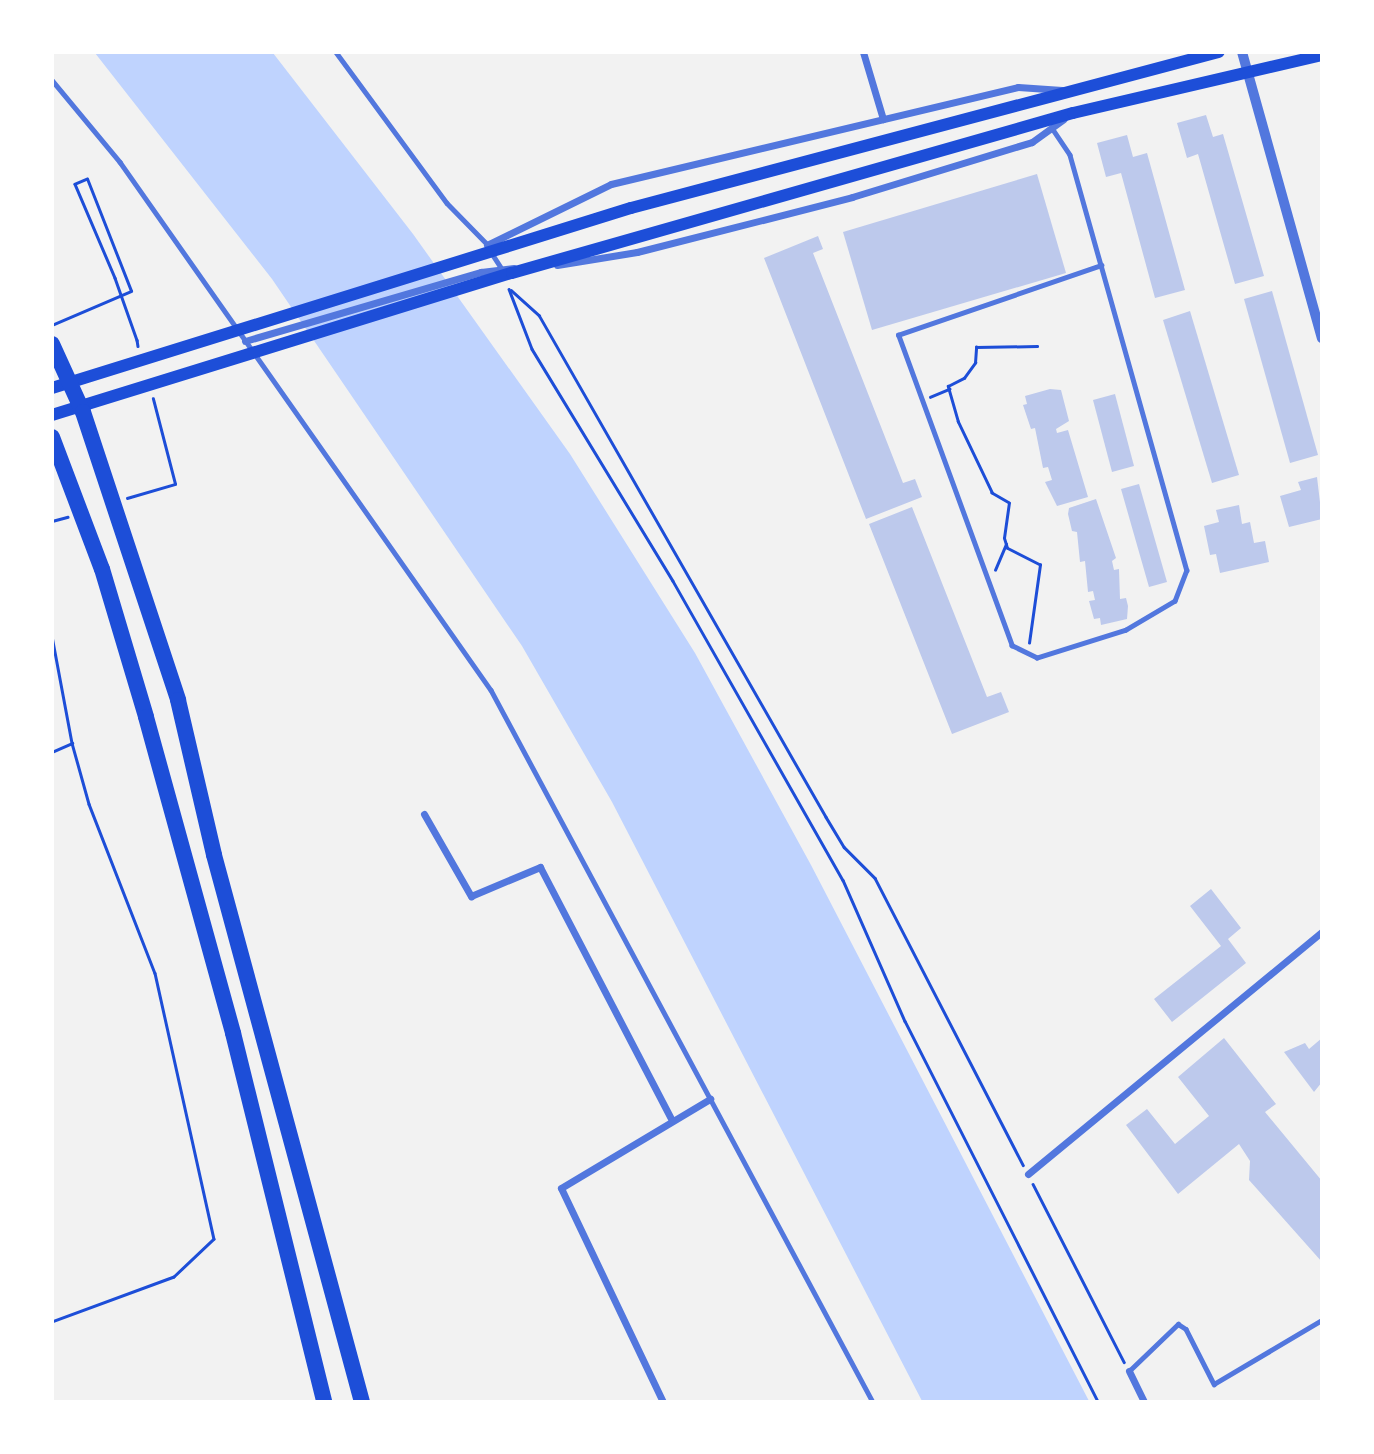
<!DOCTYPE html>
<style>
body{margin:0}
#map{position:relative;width:1374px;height:1454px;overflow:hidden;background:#f2f2f2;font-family:"Times New Roman",serif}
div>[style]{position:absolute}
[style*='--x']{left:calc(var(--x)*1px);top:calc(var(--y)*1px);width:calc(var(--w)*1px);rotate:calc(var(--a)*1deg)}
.water>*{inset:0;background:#bfd3fe}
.building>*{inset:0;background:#bdc9ec}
.path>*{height:2.5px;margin:-1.25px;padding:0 1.25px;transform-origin:1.25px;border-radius:1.25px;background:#1d4ed8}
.service>*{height:4.5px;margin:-2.25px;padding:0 2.25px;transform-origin:2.25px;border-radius:2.25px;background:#5277de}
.minor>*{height:7px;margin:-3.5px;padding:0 3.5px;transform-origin:3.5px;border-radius:3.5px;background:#5277de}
.tertiary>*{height:10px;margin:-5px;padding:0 5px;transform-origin:5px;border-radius:5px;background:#5277de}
.secondary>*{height:12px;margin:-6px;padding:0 6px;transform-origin:6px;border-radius:6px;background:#1d4ed8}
.motorway>*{height:16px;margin:-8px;padding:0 8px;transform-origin:8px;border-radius:8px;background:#1d4ed8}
span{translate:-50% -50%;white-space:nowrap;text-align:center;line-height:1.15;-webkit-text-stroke:5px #fff;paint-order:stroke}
.frame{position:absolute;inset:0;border:54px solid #fff;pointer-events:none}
</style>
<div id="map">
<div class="water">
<div style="clip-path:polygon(95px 53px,273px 53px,413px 234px,570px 454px,695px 653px,811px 865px,1089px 1401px,922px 1401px,612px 802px,522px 646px,272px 279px)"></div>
</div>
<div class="building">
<div style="clip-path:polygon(1206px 115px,1213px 137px,1223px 134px,1264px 276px,1235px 284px,1198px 154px,1187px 158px,1177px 123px)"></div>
<div style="clip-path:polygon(1127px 135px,1133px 157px,1147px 153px,1185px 290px,1155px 298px,1121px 173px,1106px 177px,1097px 143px)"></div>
<div style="clip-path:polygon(1037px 174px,1066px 273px,872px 330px,843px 232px)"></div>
<div style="clip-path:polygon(818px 236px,823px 249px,813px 253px,903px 483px,915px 479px,922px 497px,866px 519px,764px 258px)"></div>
<div style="clip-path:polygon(1272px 291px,1318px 455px,1290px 463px,1244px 299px)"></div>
<div style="clip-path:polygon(1190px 311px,1239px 475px,1212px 483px,1163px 320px)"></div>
<div style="clip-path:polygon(1050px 389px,1061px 390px,1069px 421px,1056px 429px,1057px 433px,1068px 430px,1088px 497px,1057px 506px,1045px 482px,1052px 480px,1048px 467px,1043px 468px,1035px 428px,1031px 429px,1023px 405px,1027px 404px,1025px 396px)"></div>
<div style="clip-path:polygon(1115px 394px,1134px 466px,1112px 472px,1093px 400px)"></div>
<div style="clip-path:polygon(1317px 477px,1322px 519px,1289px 527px,1280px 496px,1301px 490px,1298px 482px)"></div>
<div style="clip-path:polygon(1139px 484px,1167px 582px,1149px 587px,1121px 489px)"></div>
<div style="clip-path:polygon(1096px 499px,1116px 558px,1112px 561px,1114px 570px,1119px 569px,1120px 599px,1126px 598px,1128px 606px,1127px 619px,1101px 625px,1100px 618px,1094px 619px,1089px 601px,1095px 600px,1093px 591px,1088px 592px,1085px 561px,1080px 562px,1077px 532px,1072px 531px,1068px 514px,1069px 508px)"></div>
<div style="clip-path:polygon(1239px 505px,1242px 524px,1250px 522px,1254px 543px,1265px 541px,1269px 562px,1220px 573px,1216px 554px,1210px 555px,1204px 526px,1219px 522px,1216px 510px)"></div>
<div style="clip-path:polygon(912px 507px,987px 697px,1001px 692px,1009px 712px,952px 734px,869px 524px)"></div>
<div style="clip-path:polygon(1211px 889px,1241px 928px,1228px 939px,1246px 963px,1172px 1022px,1154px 999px,1221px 946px,1190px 906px)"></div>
<div style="clip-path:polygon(1224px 1038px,1276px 1104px,1265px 1112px,1322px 1181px,1322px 1262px,1249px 1180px,1250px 1161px,1239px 1144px,1178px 1194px,1126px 1125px,1147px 1109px,1175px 1144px,1209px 1116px,1178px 1077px)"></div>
<div style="clip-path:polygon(1322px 1038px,1322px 1082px,1314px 1092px,1284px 1052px,1305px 1043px,1309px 1049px)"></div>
</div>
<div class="path">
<div style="--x:509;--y:289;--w:64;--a:69"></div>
<div style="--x:532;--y:349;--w:271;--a:58.7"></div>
<div style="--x:673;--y:581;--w:344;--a:60.4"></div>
<div style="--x:843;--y:880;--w:154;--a:66.3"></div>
<div style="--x:905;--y:1021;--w:427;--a:63.1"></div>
<div style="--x:511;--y:290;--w:38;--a:42"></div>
<div style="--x:539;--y:315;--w:578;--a:60.24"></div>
<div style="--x:826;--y:817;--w:35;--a:59"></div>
<div style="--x:844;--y:847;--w:44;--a:45"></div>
<div style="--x:875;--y:878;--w:323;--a:62.7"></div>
<div style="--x:52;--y:325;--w:86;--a:-23.3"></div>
<div style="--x:131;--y:291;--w:120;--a:-111.4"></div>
<div style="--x:87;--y:179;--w:13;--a:157"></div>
<div style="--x:75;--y:184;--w:102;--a:66.9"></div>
<div style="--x:115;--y:278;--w:66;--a:70.5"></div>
<div style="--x:137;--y:340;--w:6;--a:81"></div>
<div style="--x:930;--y:397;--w:21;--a:-23"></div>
<div style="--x:127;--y:498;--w:50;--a:-16.3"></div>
<div style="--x:175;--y:484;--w:88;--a:-104.5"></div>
<div style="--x:52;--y:521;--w:16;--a:-15"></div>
<div style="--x:995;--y:570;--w:28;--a:-67"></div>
<div style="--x:52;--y:636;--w:109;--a:79.4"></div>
<div style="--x:72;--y:743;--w:63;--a:74.4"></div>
<div style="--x:89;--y:804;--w:181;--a:68.7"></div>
<div style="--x:155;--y:973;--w:272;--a:77.5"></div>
<div style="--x:214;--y:1239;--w:55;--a:136.5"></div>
<div style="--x:174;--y:1277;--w:130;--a:159.8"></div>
<div style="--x:1029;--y:643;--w:79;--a:-82"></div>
<div style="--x:1040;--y:565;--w:37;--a:-153"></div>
<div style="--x:1007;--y:548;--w:10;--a:-107"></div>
<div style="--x:1004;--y:538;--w:35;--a:-82"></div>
<div style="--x:1009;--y:503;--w:20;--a:-150"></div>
<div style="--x:992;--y:493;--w:79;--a:-115.6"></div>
<div style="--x:958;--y:422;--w:37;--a:-106"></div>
<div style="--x:948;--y:386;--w:18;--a:-27"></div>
<div style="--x:964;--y:378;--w:19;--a:-54"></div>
<div style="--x:975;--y:363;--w:16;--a:-86"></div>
<div style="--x:976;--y:347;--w:61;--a:-0.9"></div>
<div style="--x:52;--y:752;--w:22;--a:-24"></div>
<div style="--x:1033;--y:1184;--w:200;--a:62.9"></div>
</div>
<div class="service">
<div style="--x:336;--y:52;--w:187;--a:53.7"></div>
<div style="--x:447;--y:203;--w:57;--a:45.7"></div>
<div style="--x:52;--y:80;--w:107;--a:50.3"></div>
<div style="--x:120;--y:162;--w:645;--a:54.91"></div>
<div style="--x:491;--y:690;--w:808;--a:61.79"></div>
<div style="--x:1052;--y:128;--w:32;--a:56"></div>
<div style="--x:1070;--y:155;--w:114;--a:74.3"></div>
<div style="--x:1101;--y:265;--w:317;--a:74.3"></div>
<div style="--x:1187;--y:570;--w:33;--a:111"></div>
<div style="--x:1175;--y:601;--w:57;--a:149.4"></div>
<div style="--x:1126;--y:630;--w:93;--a:162.5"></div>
<div style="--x:1037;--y:658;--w:28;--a:-154"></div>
<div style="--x:1012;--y:646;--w:331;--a:-110.1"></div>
<div style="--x:898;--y:335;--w:215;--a:-19"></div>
<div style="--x:491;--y:252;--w:20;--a:57"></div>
<div style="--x:1129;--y:1371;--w:68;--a:-43.8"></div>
<div style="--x:1178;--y:1324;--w:9;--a:32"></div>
<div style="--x:1186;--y:1329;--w:62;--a:63"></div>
<div style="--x:1214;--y:1384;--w:126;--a:-30.7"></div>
</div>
<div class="minor">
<div style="--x:863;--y:52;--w:70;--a:73.4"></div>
<div style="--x:487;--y:245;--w:138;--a:-26.2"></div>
<div style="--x:611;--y:184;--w:418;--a:-13.4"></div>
<div style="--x:1018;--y:87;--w:44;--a:3.9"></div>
<div style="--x:557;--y:265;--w:81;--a:-9.2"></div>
<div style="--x:637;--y:252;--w:222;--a:-14.3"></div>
<div style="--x:852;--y:197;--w:188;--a:-17"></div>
<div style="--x:1032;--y:142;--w:39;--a:-36"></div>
<div style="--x:245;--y:341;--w:246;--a:-16.3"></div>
<div style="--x:481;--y:272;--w:33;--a:-7"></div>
<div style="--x:424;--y:814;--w:95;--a:60.2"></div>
<div style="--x:471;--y:896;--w:75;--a:-22.8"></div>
<div style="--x:540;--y:867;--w:286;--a:62.5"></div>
<div style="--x:1028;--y:1174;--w:381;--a:-39.5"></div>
<div style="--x:1129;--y:1371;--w:34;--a:64"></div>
<div style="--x:663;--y:1402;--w:237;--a:-115.5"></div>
<div style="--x:561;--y:1188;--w:174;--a:-30.9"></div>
</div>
<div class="tertiary">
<div style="--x:1242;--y:52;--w:297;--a:74.4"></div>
</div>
<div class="secondary">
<div style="--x:52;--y:388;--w:606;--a:-17.27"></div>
<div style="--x:631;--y:208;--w:608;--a:-14.86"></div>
<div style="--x:52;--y:415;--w:481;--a:-17.2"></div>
<div style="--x:512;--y:273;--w:583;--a:-15.92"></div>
<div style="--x:1073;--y:113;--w:256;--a:-13.1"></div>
</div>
<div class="motorway">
<div style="--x:52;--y:344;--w:75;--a:65.5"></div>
<div style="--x:83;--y:412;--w:303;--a:71.7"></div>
<div style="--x:178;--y:700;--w:159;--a:76.9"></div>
<div style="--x:214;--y:855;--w:567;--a:74.86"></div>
<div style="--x:52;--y:437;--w:141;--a:69.3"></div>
<div style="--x:102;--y:569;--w:154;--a:73.4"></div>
<div style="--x:146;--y:717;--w:328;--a:74.6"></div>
<div style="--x:233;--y:1033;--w:380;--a:76.1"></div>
</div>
<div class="frame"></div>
</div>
